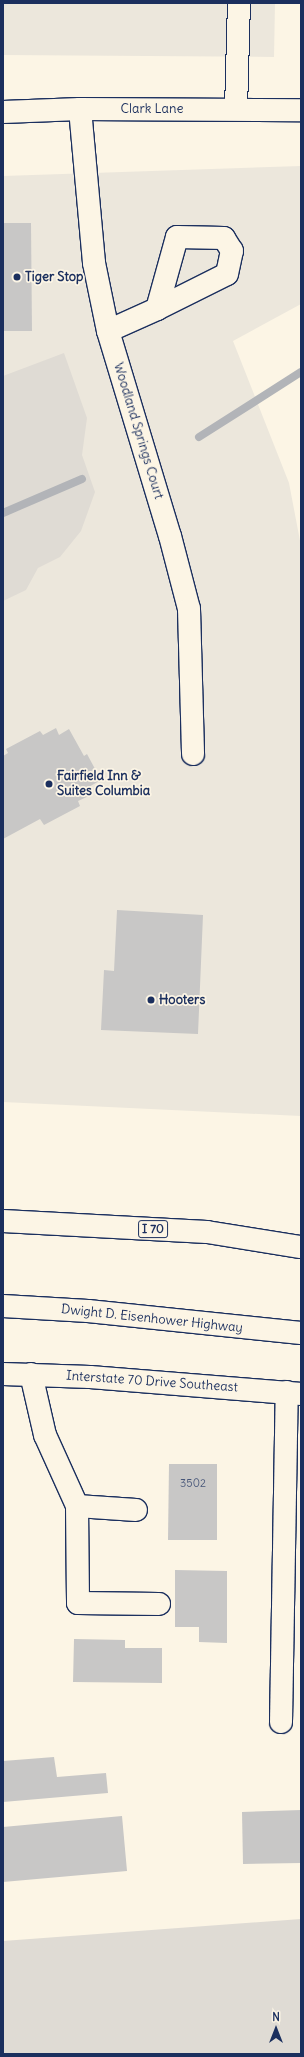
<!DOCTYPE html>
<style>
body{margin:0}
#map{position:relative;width:304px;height:2057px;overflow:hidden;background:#fcf5e5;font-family:Delius,sans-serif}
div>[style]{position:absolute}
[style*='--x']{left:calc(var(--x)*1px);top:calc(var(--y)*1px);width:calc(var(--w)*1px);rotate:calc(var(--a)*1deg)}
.built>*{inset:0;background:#ece7dc}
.green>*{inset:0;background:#dfdbd4}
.stream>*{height:8px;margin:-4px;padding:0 4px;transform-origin:4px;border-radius:4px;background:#b2b4b8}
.building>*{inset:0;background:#c8c7c6}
.roads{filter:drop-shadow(1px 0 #1b2f5e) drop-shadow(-1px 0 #1b2f5e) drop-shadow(0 1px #1b2f5e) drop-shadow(0 -1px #1b2f5e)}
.minor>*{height:22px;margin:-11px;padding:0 11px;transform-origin:11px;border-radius:11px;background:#fcf5e5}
.major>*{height:22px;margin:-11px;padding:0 11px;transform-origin:11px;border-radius:11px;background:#fcf5e5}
.highway>*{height:22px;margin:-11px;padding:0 11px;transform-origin:11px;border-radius:11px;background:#fcf5e5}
.dots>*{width:11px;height:11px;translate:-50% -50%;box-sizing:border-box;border:2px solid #fcf5e5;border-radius:50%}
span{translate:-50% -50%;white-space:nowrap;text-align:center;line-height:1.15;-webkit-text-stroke:3.5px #fcf5e5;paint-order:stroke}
.number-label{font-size:11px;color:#465578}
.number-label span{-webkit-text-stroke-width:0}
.shield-label span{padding:1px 3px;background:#fcf5e5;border:1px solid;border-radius:3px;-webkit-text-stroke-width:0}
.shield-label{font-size:12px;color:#1b2f5e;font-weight:700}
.street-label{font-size:13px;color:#1b2f5e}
.poi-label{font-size:13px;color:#1b2f5e;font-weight:700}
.left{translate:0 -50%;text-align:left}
.frame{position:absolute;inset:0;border:4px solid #1b2f5e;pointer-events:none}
.north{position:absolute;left:256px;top:2009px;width:40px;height:40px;-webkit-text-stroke:3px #fcf5e5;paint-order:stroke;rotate:0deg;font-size:11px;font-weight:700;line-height:16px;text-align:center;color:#1b2f5e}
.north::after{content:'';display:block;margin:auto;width:14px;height:18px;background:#1b2f5e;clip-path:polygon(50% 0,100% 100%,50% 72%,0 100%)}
</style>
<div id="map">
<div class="built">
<div style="clip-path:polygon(3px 3px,275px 3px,274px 57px,3px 55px)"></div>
<div style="clip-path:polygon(301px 166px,301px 304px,233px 341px,289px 483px,301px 546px,301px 1116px,3px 1102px,3px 176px)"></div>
</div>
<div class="green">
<div style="clip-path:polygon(64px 353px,87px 418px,82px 455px,95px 492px,81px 531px,60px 557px,38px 568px,26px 590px,3px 601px,3px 376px)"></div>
<div style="clip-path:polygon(301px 1919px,301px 2054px,3px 2054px,3px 1941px)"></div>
</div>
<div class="stream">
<div style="--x:199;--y:437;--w:121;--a:-32.5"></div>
<div style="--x:3;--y:513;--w:86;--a:-23.3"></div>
</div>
<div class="building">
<div style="clip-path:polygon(3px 223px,31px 223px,32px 331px,3px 331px)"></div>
<div style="clip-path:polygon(56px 728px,59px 735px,69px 729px,84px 756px,87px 754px,101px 780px,87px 788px,91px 795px,78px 801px,80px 806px,44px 825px,40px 819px,3px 839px,3px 756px,8px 753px,6px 749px,40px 731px,43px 735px)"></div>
<div style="clip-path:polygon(117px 910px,203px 915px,198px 1034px,101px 1030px,104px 970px,114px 971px)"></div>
<div style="clip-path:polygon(169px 1464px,217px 1464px,217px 1540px,168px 1540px)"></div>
<div style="clip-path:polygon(175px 1570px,227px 1571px,227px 1643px,199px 1642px,199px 1627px,175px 1627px)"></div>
<div style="clip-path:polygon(74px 1639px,125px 1640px,125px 1648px,162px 1648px,162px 1683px,73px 1682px)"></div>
<div style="clip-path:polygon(54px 1757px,57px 1777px,106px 1773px,108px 1793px,3px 1802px,3px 1761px)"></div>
<div style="clip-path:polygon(301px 1810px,301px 1863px,243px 1864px,242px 1812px)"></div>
<div style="clip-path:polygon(122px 1816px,127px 1871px,3px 1882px,3px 1827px)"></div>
</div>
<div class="roads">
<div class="minor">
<div style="--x:80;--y:109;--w:155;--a:84.8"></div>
<div style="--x:94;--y:263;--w:69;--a:78.4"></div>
<div style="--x:108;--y:331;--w:214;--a:73.2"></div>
<div style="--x:170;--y:536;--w:75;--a:75.4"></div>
<div style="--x:189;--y:609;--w:145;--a:88.4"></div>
<div style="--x:236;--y:109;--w:106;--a:-88.4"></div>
<div style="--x:108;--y:331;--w:54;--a:-24.2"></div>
<div style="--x:157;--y:309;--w:78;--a:-26.6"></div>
<div style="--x:227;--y:274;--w:24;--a:-78"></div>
<div style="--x:232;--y:251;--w:15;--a:-122"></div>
<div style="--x:224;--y:238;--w:47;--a:-178.8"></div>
<div style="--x:177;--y:237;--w:75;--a:105.5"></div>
<div style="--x:3;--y:1374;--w:87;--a:2"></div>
<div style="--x:90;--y:1377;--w:212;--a:4.6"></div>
<div style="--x:31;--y:1374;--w:63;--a:77.1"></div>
<div style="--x:45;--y:1435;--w:78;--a:65.7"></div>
<div style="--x:77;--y:1506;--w:97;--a:89.4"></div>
<div style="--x:78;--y:1603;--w:81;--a:0.7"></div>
<div style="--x:77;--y:1506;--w:59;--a:3.9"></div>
<div style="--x:281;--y:1722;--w:330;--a:-89"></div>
</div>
<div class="major">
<div style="--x:3;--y:112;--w:77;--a:-2.2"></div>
<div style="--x:80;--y:109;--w:221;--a:0.3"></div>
</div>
<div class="highway">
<div style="--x:3;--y:1221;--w:204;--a:3.1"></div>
<div style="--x:207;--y:1232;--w:95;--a:9.1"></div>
<div style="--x:3;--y:1306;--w:85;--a:3.4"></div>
<div style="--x:88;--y:1311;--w:214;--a:5.9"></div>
</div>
</div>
<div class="dots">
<div style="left:17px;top:277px;background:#1b2f5e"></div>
<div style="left:49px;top:784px;background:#1b2f5e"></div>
<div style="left:151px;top:1000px;background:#1b2f5e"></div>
</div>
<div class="number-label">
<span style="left:193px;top:1483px">3502</span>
</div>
<div class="shield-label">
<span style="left:153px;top:1229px">I 70</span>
</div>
<div class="street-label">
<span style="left:152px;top:109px">Clark Lane</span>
<span style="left:138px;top:431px;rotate:73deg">Woodland Springs Court</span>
<span style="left:152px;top:1319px;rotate:6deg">Dwight D. Eisenhower Highway</span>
<span style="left:152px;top:1382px;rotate:4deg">Interstate 70 Drive Southeast</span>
</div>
<div class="poi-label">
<span class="left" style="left:25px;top:277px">Tiger Stop</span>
<span class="left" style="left:57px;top:784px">Fairfield Inn &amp;<br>Suites Columbia</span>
<span class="left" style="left:159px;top:1000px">Hooters</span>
</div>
<div class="frame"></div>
<div class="north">N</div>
</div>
